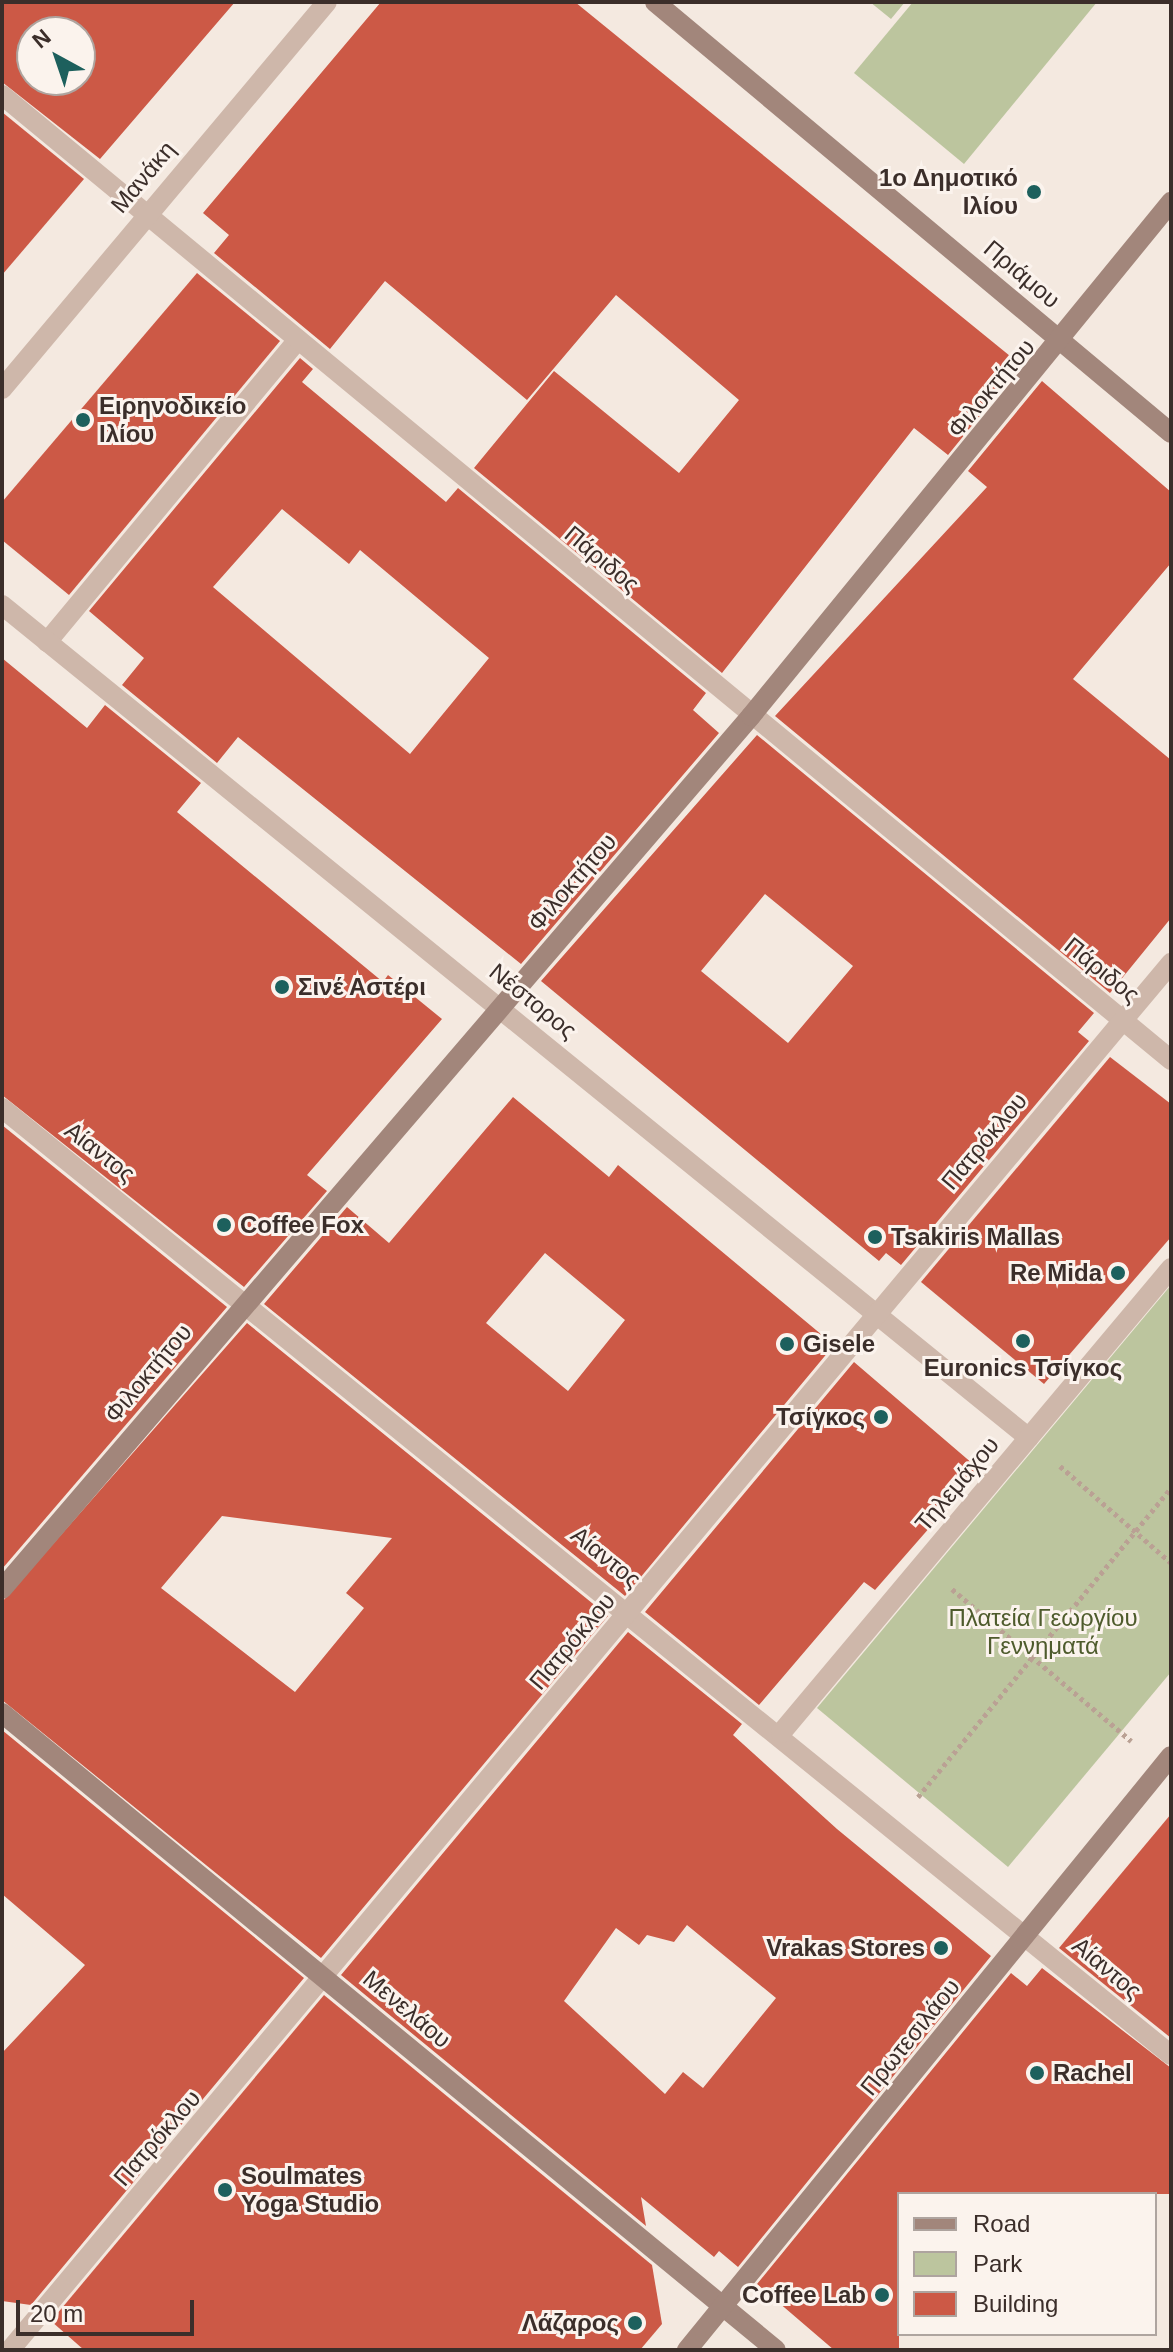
<!DOCTYPE html>
<meta charset="utf-8">
<style>
body{margin:0}
#map{position:relative;width:1173px;height:2352px;overflow:hidden;background:#f4e9e0;font-family:Helvetica,sans-serif}
div>[style]{position:absolute}
[style*='--x']{left:calc(var(--x)*1px);top:calc(var(--y)*1px);width:calc(var(--w)*1px);rotate:calc(var(--a)*1deg)}
.green>*{inset:0;background:#bcc59e}
.building>*{inset:0;background:#cc5946}
.path>*{height:5px;margin-top:-2.5px;transform-origin:0;background:repeating-linear-gradient(90deg,#baa194 0 4px,transparent 0 8px)}
.lane>*{height:20px;margin:-10px;padding:0 10px;transform-origin:10px;border-radius:10px;background:#ceb7aa}
.street>*{height:20px;margin:-10px;padding:0 10px;transform-origin:10px;border-radius:10px;background:#ceb7aa}
.secondary>*{height:20px;margin:-10px;padding:0 10px;transform-origin:10px;border-radius:10px;background:#a2867b}
.dots>*{width:22px;height:22px;translate:-50% -50%;box-sizing:border-box;border:4px solid #fbf3ed;border-radius:50%}
span{translate:-50% -50%;white-space:nowrap;text-align:center;line-height:1.15;-webkit-text-stroke:6px #fbf3ed;paint-order:stroke}
.street-label{font-size:24px;color:#3b2e2a}
.poi-label{font-size:24px;color:#3b2e2a;font-weight:700}
.right{translate:-100% -50%;text-align:right}
.left{translate:0 -50%;text-align:left}
.park-label{font-size:24px;color:#4e5b2c}
.frame{position:absolute;inset:0;border:4px solid #3b2e2a;pointer-events:none}
.legend{position:absolute;left:897px;top:2192px;width:260px;height:144px;box-sizing:border-box;background:#fbf3ed;border:2px solid #aea49f;margin:0;padding:10px 14px;list-style:none;font-size:24px;color:#3b2e2a}
.legend li{display:flex;align-items:center;gap:16px;height:40px}
.legend b{width:40px;border:2px solid #aea49f}
.north{position:absolute;left:16px;top:16px;width:80px;height:80px;box-sizing:border-box;background:#fbf3ed;border:2px solid #aea49f;border-radius:50%;rotate:320deg;font-size:22px;font-weight:700;line-height:32px;text-align:center;color:#3b2e2a}
.north::after{content:'';display:block;margin:auto;width:28px;height:36px;background:#1d605d;clip-path:polygon(50% 0,100% 100%,50% 72%,0 100%)}
.scale{position:absolute;left:16px;top:2300px;width:178px;height:36px;box-sizing:border-box;border:4px solid #3b2e2a;border-top:0;padding-left:10px;font-size:24px;line-height:28px;white-space:nowrap;color:#3b2e2a;-webkit-text-stroke:6px #fbf3ed;paint-order:stroke}
</style>
<div id="map">
<div class="green">
<div style="clip-path:polygon(870px 2px,905px 2px,891px 19px)"></div>
<div style="clip-path:polygon(913px 2px,1097px 2px,964px 164px,854px 73px)"></div>
<div style="clip-path:polygon(1171px 1285px,1171px 1672px,1008px 1867px,817px 1708px)"></div>
</div>
<div class="building">
<div style="clip-path:polygon(evenodd,2px 2px,235px 2px,100px 159px,2px 82px,2px 2px,32px 32px,80px 32px,80px 80px,32px 80px,32px 32px)"></div>
<div style="clip-path:polygon(381px 2px,575px 2px,1021px 365px,948px 455px,914px 428px,722px 673px,474px 468px,554px 371px,679px 473px,739px 400px,616px 295px,527px 400px,385px 281px,330px 349px,214px 253px,229px 235px,203px 213px)"></div>
<div style="clip-path:polygon(2px 112px,84px 179px,2px 275px)"></div>
<div style="clip-path:polygon(197px 273px,280px 341px,69px 595px,2px 540px,2px 502px)"></div>
<div style="clip-path:polygon(evenodd,300px 358px,313px 369px,302px 382px,446px 502px,458px 488px,706px 693px,693px 710px,719px 733px,521px 964px,238px 737px,217px 763px,122px 685px,144px 658px,89px 611px,300px 358px,282px 509px,349px 564px,360px 550px,489px 658px,410px 754px,213px 587px,282px 509px)"></div>
<div style="clip-path:polygon(1042px 381px,1171px 492px,1171px 563px,1073px 679px,1171px 760px,1171px 918px,1110px 993px,775px 716px,987px 487px,968px 471px)"></div>
<div style="clip-path:polygon(2px 658px,87px 728px,105px 705px,201px 783px,177px 812px,383px 982px,388px 975px,442px 1019px,307px 1175px,327px 1191px,244px 1287px,2px 1095px)"></div>
<div style="clip-path:polygon(evenodd,757px 735px,1094px 1013px,1078px 1032px,1089px 1041px,901px 1265px,886px 1253px,879px 1261px,541px 981px,757px 735px,765px 894px,853px 966px,788px 1043px,701px 971px,765px 894px)"></div>
<div style="clip-path:polygon(1110px 1057px,1171px 1104px,1171px 1237px,1044px 1384px,921px 1282px)"></div>
<div style="clip-path:polygon(evenodd,513px 1097px,609px 1177px,618px 1165px,834px 1345px,625px 1596px,264px 1304px,347px 1207px,389px 1243px,513px 1097px,545px 1253px,625px 1320px,568px 1391px,486px 1323px,545px 1253px)"></div>
<div style="clip-path:polygon(2px 1125px,227px 1307px,2px 1569px)"></div>
<div style="clip-path:polygon(evenodd,247px 1323px,608px 1616px,321px 1958px,2px 1700px,2px 1602px,247px 1323px,222px 1516px,392px 1538px,346px 1593px,364px 1608px,295px 1692px,161px 1588px,222px 1516px)"></div>
<div style="clip-path:polygon(854px 1362px,980px 1470px,875px 1590px,864px 1582px,759px 1705px,645px 1612px)"></div>
<div style="clip-path:polygon(evenodd,628px 1632px,742px 1724px,733px 1735px,837px 1829px,991px 1956px,738px 2267px,719px 2251px,714px 2257px,641px 2197px,646px 2226px,341px 1975px,628px 1632px,687px 1925px,776px 1998px,703px 2088px,683px 2072px,665px 2094px,564px 2001px,616px 1928px,639px 1945px,647px 1935px,674px 1942px,687px 1925px)"></div>
<div style="clip-path:polygon(2px 1730px,304px 1978px,31px 2305px,2px 2301px,2px 2053px,85px 1965px,2px 1894px)"></div>
<div style="clip-path:polygon(1171px 1814px,1171px 2038px,1059px 1948px)"></div>
<div style="clip-path:polygon(1042px 1968px,1171px 2068px,1171px 2194px,899px 2194px,899px 2350px,834px 2350px,757px 2284px,1011px 1973px,1027px 1986px)"></div>
<div style="clip-path:polygon(324px 1995px,652px 2265px,662px 2324px,640px 2350px,84px 2350px,51px 2321px)"></div>
</div>
<div class="path">
<div style="--x:1060;--y:1466;--w:147;--a:41.1"></div>
<div style="--x:952;--y:1589;--w:235;--a:40.3"></div>
<div style="--x:918;--y:1797;--w:399;--a:-50.7"></div>
</div>
<div class="lane">
<div style="--x:47;--y:642;--w:393;--a:-50.3"></div>
</div>
<div class="street">
<div style="--x:2;--y:95;--w:1516;--a:39.54"></div>
<div style="--x:2;--y:389;--w:505;--a:-49.98"></div>
<div style="--x:2;--y:605;--w:1322;--a:39.05"></div>
<div style="--x:2;--y:1108;--w:1504;--a:39.01"></div>
<div style="--x:781;--y:1733;--w:607;--a:-50.01"></div>
<div style="--x:10;--y:2350;--w:1809;--a:-50.07"></div>
</div>
<div class="secondary">
<div style="--x:655;--y:2;--w:672;--a:39.87"></div>
<div style="--x:2;--y:1589;--w:1150;--a:-49.37"></div>
<div style="--x:751;--y:716;--w:664;--a:-50.75"></div>
<div style="--x:2;--y:1713;--w:1002;--a:39.45"></div>
<div style="--x:687;--y:2350;--w:766;--a:-50.83"></div>
</div>
<div class="dots">
<div style="left:1034px;top:192px;background:#1d605d"></div>
<div style="left:83px;top:420px;background:#1d605d"></div>
<div style="left:282px;top:987px;background:#1d605d"></div>
<div style="left:224px;top:1225px;background:#1d605d"></div>
<div style="left:875px;top:1237px;background:#1d605d"></div>
<div style="left:1118px;top:1273px;background:#1d605d"></div>
<div style="left:1023px;top:1341px;background:#1d605d"></div>
<div style="left:787px;top:1344px;background:#1d605d"></div>
<div style="left:881px;top:1417px;background:#1d605d"></div>
<div style="left:941px;top:1948px;background:#1d605d"></div>
<div style="left:1037px;top:2073px;background:#1d605d"></div>
<div style="left:225px;top:2190px;background:#1d605d"></div>
<div style="left:882px;top:2295px;background:#1d605d"></div>
<div style="left:635px;top:2323px;background:#1d605d"></div>
</div>
<div class="street-label">
<span style="left:143px;top:177px;rotate:-50deg">Μανάκη</span>
<span style="left:1022px;top:274px;rotate:40deg">Πριάμου</span>
<span style="left:991px;top:388px;rotate:-50deg">Φιλοκτήτου</span>
<span style="left:602px;top:559px;rotate:40deg">Πάριδος</span>
<span style="left:572px;top:882px;rotate:-49deg">Φιλοκτήτου</span>
<span style="left:1102px;top:970px;rotate:39deg">Πάριδος</span>
<span style="left:533px;top:1001px;rotate:39deg">Νέστορος</span>
<span style="left:984px;top:1141px;rotate:-50deg">Πατρόκλου</span>
<span style="left:100px;top:1152px;rotate:38deg">Αίαντος</span>
<span style="left:148px;top:1373px;rotate:-50deg">Φιλοκτήτου</span>
<span style="left:957px;top:1484px;rotate:-50deg">Τηλεμάχου</span>
<span style="left:606px;top:1557px;rotate:39deg">Αίαντος</span>
<span style="left:572px;top:1641px;rotate:-50deg">Πατρόκλου</span>
<span style="left:1107px;top:1968px;rotate:40deg">Αίαντος</span>
<span style="left:407px;top:2009px;rotate:40deg">Μενελάου</span>
<span style="left:910px;top:2037px;rotate:-51deg">Πρωτεσιλάου</span>
<span style="left:157px;top:2138px;rotate:-49deg">Πατρόκλου</span>
</div>
<div class="poi-label">
<span class="right" style="left:1018px;top:192px">1ο Δημοτικό<br>Ιλίου</span>
<span class="left" style="left:99px;top:420px">Ειρηνοδικείο<br>Ιλίου</span>
<span class="left" style="left:298px;top:987px">Σινέ Αστέρι</span>
<span class="left" style="left:240px;top:1225px">Coffee Fox</span>
<span class="left" style="left:891px;top:1237px">Tsakiris Mallas</span>
<span class="right" style="left:1102px;top:1273px">Re Mida</span>
<span class="left" style="left:803px;top:1344px">Gisele</span>
<span style="left:1023px;top:1368px">Euronics Τσίγκος</span>
<span class="right" style="left:865px;top:1417px">Τσίγκος</span>
<span class="right" style="left:925px;top:1948px">Vrakas Stores</span>
<span class="left" style="left:1053px;top:2073px">Rachel</span>
<span class="left" style="left:241px;top:2190px">Soulmates<br>Yoga Studio</span>
<span class="right" style="left:866px;top:2295px">Coffee Lab</span>
<span class="right" style="left:619px;top:2323px">Λάζαρος</span>
</div>
<div class="park-label">
<span style="left:1043px;top:1632px">Πλατεία Γεωργίου<br>Γεννηματά</span>
</div>
<div class="frame"></div>
<ul class="legend">
<li><b style="height:10px;background:#a2867b"></b>Road</li>
<li><b style="height:22px;background:#bcc59e"></b>Park</li>
<li><b style="height:22px;background:#cc5946"></b>Building</li>
</ul>
<div class="north">N</div>
<div class="scale">20 m</div>
</div>
